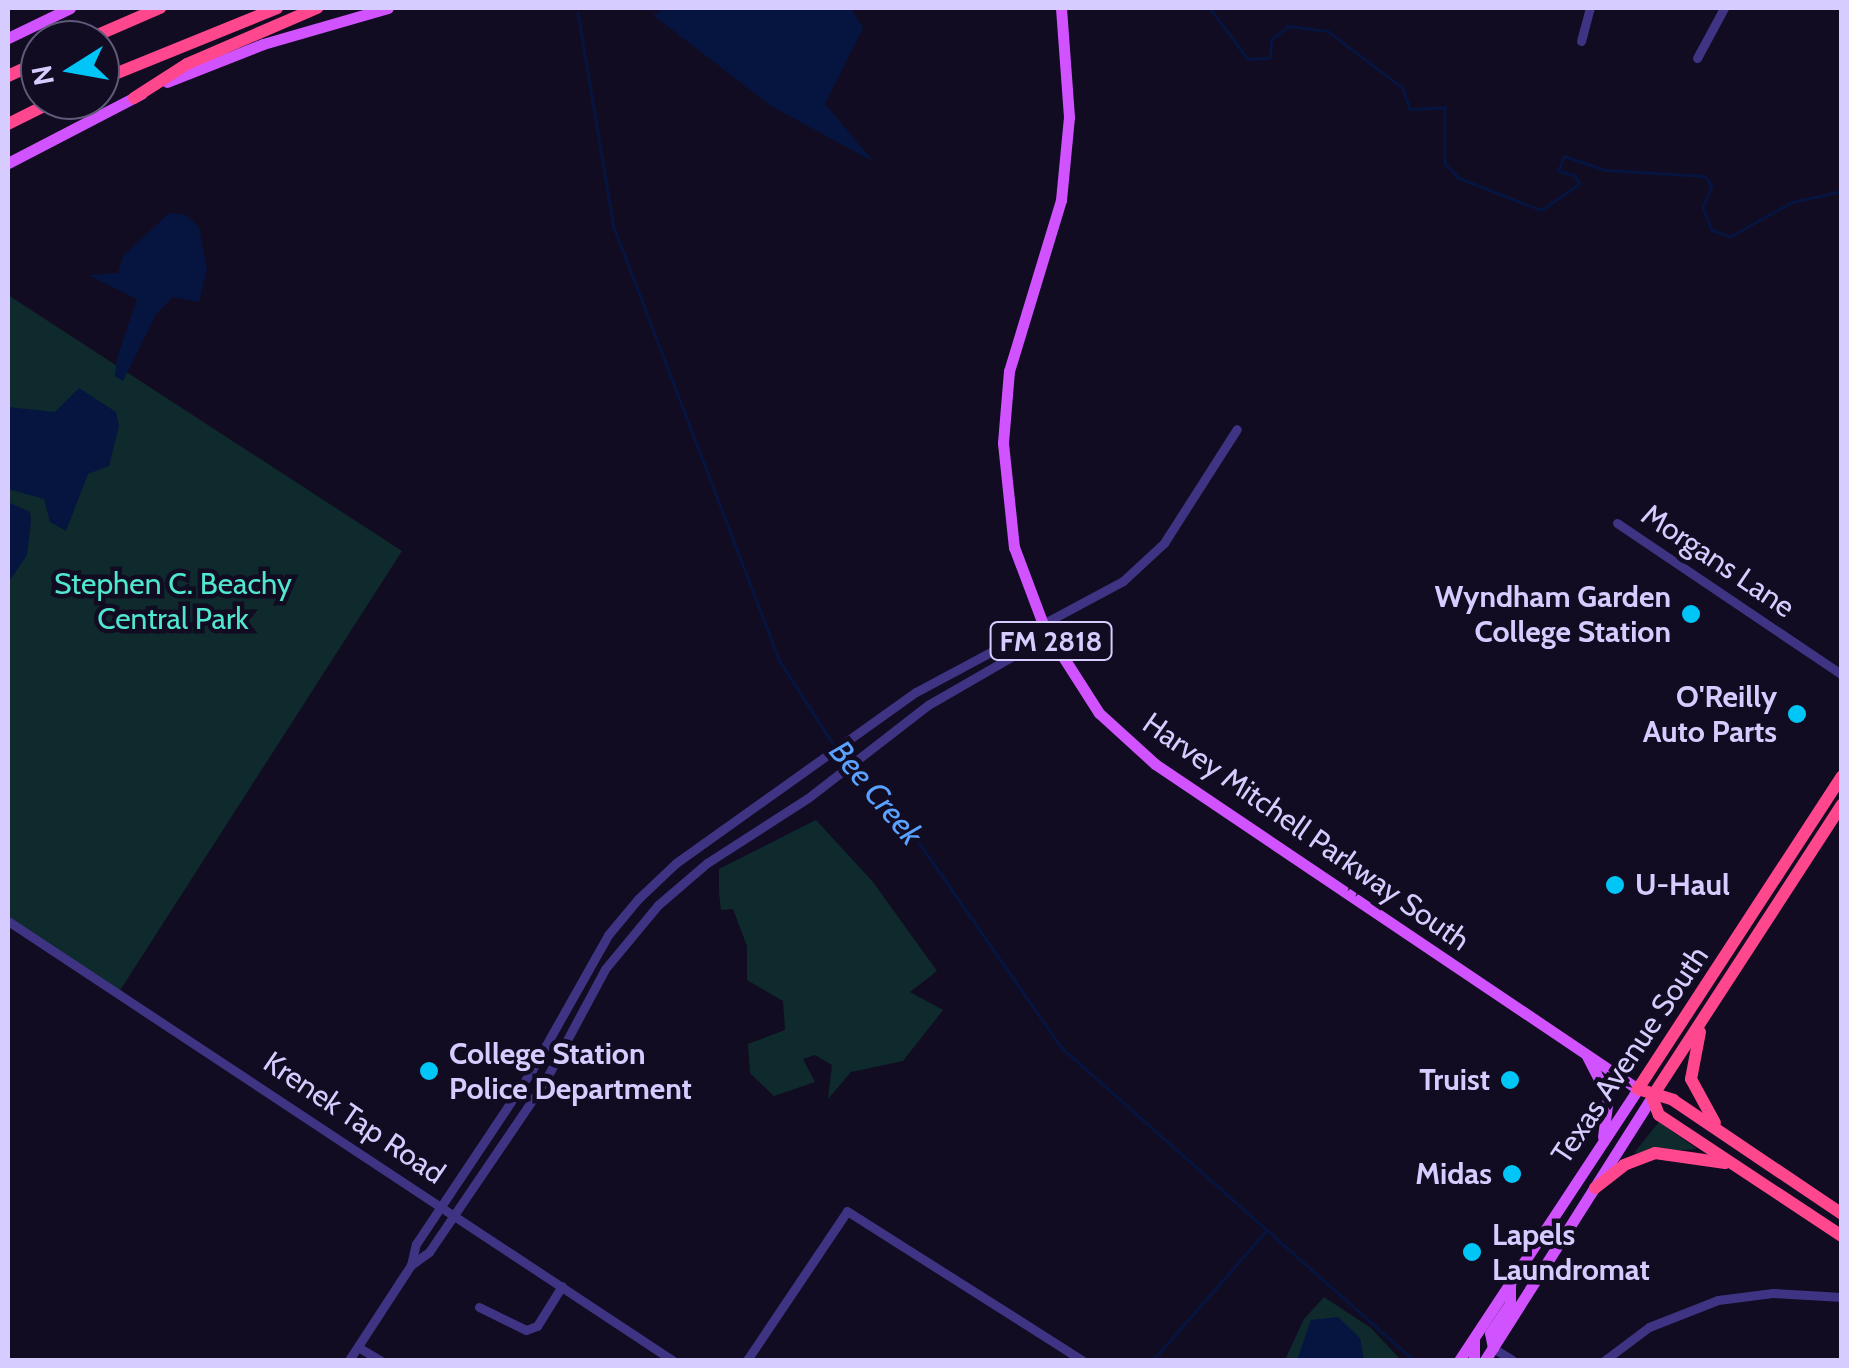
<!DOCTYPE html>
<style>
body{margin:0}
#map{position:relative;width:1849px;height:1368px;overflow:hidden;background:#110c21;font-family:Cabin,sans-serif}
div>[style]{position:absolute}
[style*='--x']{left:calc(var(--x)*1px);top:calc(var(--y)*1px);width:calc(var(--w)*1px);rotate:calc(var(--a)*1deg)}
.green>*{inset:0;background:#0e2a2c}
.water>*{inset:0;background:#061540}
.stream>*{height:2.5px;margin:-1.25px;padding:0 1.25px;transform-origin:1.25px;border-radius:1.25px;background:#061540}
.minor>*{height:9px;margin:-4.5px;padding:0 4.5px;transform-origin:4.5px;border-radius:4.5px;background:#3e3483}
.major>*{height:11px;margin:-5.5px;padding:0 5.5px;transform-origin:5.5px;border-radius:5.5px;background:#d053ff}
.highway>*{height:12px;margin:-6px;padding:0 6px;transform-origin:6px;border-radius:6px;background:#ff478d}
.dots>*{width:28px;height:28px;translate:-50% -50%;box-sizing:border-box;border:5px solid #110c21;border-radius:50%}
span{translate:-50% -50%;white-space:nowrap;text-align:center;line-height:1.15;-webkit-text-stroke:9px #110c21;paint-order:stroke}
.shield-label span{padding:2px 8px;background:#110c21;border:2px solid;border-radius:8px;-webkit-text-stroke-width:0}
.shield-label{font-size:28px;color:#d7ccff;font-weight:700}
.street-label{font-size:30px;color:#d7ccff}
.park-label{font-size:30px;color:#51e6d0}
.poi-label{font-size:30px;color:#d7ccff;font-weight:700}
.right{translate:-100% -50%;text-align:right}
.left{translate:0 -50%;text-align:left}
.water-label{font-size:32px;color:#5aa2ff;font-style:italic}
.frame{position:absolute;inset:0;border:10px solid #d7ccff;pointer-events:none}
.north{position:absolute;left:20px;top:20px;width:100px;height:100px;box-sizing:border-box;background:#110c21;border:2px solid #60597a;border-radius:50%;rotate:259deg;font-size:28px;font-weight:700;line-height:40px;text-align:center;color:#d7ccff}
.north::after{content:'';display:block;margin:auto;width:35px;height:45px;background:#00c6f7;clip-path:polygon(50% 0,100% 100%,50% 72%,0 100%)}
</style>
<div id="map">
<div class="green">
<div style="clip-path:polygon(8px 295px,402px 551px,119px 992px,8px 916px)"></div>
<div style="clip-path:polygon(816px 820px,873px 882px,937px 971px,910px 992px,943px 1010px,903px 1061px,851px 1072px,828px 1099px,832px 1065px,815px 1055px,803px 1059px,815px 1082px,774px 1096px,750px 1073px,748px 1044px,785px 1030px,783px 1001px,747px 980px,747px 946px,733px 909px,721px 910px,719px 893px,719px 869px)"></div>
<div style="clip-path:polygon(1659px 1122px,1697px 1149px,1698px 1149px,1634px 1153px)"></div>
<div style="clip-path:polygon(1324px 1297px,1371px 1328px,1401px 1360px,1285px 1360px,1304px 1319px)"></div>
</div>
<div class="water">
<div style="clip-path:polygon(666px 8px,851px 8px,863px 28px,825px 104px,874px 162px,771px 106px,653px 15px)"></div>
<div style="clip-path:polygon(169px 213px,186px 215px,199px 227px,207px 270px,199px 302px,173px 297px,156px 314px,123px 381px,115px 376px,117px 358px,137px 299px,88px 275px,118px 273px,123px 256px)"></div>
<div style="clip-path:polygon(79px 388px,116px 412px,119px 426px,109px 466px,88px 474px,66px 531px,50px 522px,44px 499px,8px 489px,8px 407px,55px 412px)"></div>
<div style="clip-path:polygon(8px 502px,30px 512px,31px 522px,27px 555px,8px 583px)"></div>
<div style="clip-path:polygon(1338px 1317px,1360px 1338px,1364px 1360px,1297px 1360px,1311px 1320px)"></div>
</div>
<div class="stream">
<div style="--x:1210;--y:8;--w:64;--a:53.3"></div>
<div style="--x:1248;--y:59;--w:22;--a:-3"></div>
<div style="--x:1270;--y:58;--w:18;--a:-87"></div>
<div style="--x:1271;--y:40;--w:22;--a:-39"></div>
<div style="--x:1288;--y:26;--w:40;--a:7.1"></div>
<div style="--x:1328;--y:31;--w:94;--a:37.2"></div>
<div style="--x:1403;--y:88;--w:22;--a:72"></div>
<div style="--x:1410;--y:109;--w:35;--a:-3"></div>
<div style="--x:1445;--y:107;--w:56;--a:90"></div>
<div style="--x:1445;--y:163;--w:21;--a:47"></div>
<div style="--x:1459;--y:178;--w:88;--a:21.3"></div>
<div style="--x:1541;--y:210;--w:46;--a:-34.4"></div>
<div style="--x:1579;--y:184;--w:9;--a:-117"></div>
<div style="--x:1575;--y:176;--w:18;--a:-164"></div>
<div style="--x:1558;--y:171;--w:16;--a:-68"></div>
<div style="--x:1564;--y:156;--w:44;--a:18.4"></div>
<div style="--x:1606;--y:170;--w:99;--a:3.5"></div>
<div style="--x:1705;--y:176;--w:12;--a:55"></div>
<div style="--x:1712;--y:186;--w:23;--a:113"></div>
<div style="--x:1703;--y:207;--w:25;--a:69"></div>
<div style="--x:1712;--y:230;--w:20;--a:18"></div>
<div style="--x:1731;--y:236;--w:70;--a:-29.1"></div>
<div style="--x:1792;--y:202;--w:51;--a:-12.4"></div>
<div style="--x:578;--y:13;--w:217;--a:80.5"></div>
<div style="--x:614;--y:227;--w:465;--a:69.1"></div>
<div style="--x:780;--y:661;--w:100;--a:57.3"></div>
<div style="--x:839;--y:751;--w:64;--a:43.1"></div>
<div style="--x:886;--y:795;--w:307;--a:55.2"></div>
<div style="--x:1061;--y:1047;--w:471;--a:41.6"></div>
<div style="--x:1153;--y:1360;--w:173;--a:-48.8"></div>
</div>
<div class="minor">
<div style="--x:1581;--y:41;--w:34;--a:-75"></div>
<div style="--x:1697;--y:58;--w:57;--a:-61.6"></div>
<div style="--x:1617;--y:523;--w:272;--a:34"></div>
<div style="--x:8;--y:921;--w:796;--a:33.47"></div>
<div style="--x:411;--y:1265;--w:22;--a:-36"></div>
<div style="--x:429;--y:1252;--w:207;--a:-55.8"></div>
<div style="--x:545;--y:1081;--w:127;--a:-61.8"></div>
<div style="--x:605;--y:969;--w:83;--a:-50.4"></div>
<div style="--x:658;--y:905;--w:65;--a:-40.6"></div>
<div style="--x:707;--y:863;--w:120;--a:-32.8"></div>
<div style="--x:808;--y:798;--w:152;--a:-37.8"></div>
<div style="--x:928;--y:705;--w:120;--a:-30"></div>
<div style="--x:1032;--y:645;--w:22;--a:-56"></div>
<div style="--x:479;--y:1307;--w:52;--a:26.1"></div>
<div style="--x:526;--y:1330;--w:12;--a:-20"></div>
<div style="--x:537;--y:1326;--w:47;--a:-58"></div>
<div style="--x:358;--y:1347;--w:26;--a:31"></div>
<div style="--x:1493;--y:1348;--w:22;--a:32"></div>
<div style="--x:349;--y:1360;--w:113;--a:-56.9"></div>
<div style="--x:411;--y:1265;--w:22;--a:-77"></div>
<div style="--x:416;--y:1244;--w:209;--a:-56.3"></div>
<div style="--x:532;--y:1070;--w:155;--a:-60.6"></div>
<div style="--x:608;--y:935;--w:47;--a:-50.2"></div>
<div style="--x:638;--y:899;--w:52;--a:-43.5"></div>
<div style="--x:676;--y:863;--w:295;--a:-35.5"></div>
<div style="--x:916;--y:692;--w:235;--a:-28.2"></div>
<div style="--x:1123;--y:581;--w:56;--a:-42.8"></div>
<div style="--x:1164;--y:543;--w:135;--a:-57.4"></div>
<div style="--x:747;--y:1360;--w:179;--a:-56.1"></div>
<div style="--x:847;--y:1211;--w:278;--a:32.4"></div>
<div style="--x:1605;--y:1360;--w:55;--a:-36.9"></div>
<div style="--x:1649;--y:1327;--w:74;--a:-21.4"></div>
<div style="--x:1718;--y:1300;--w:55;--a:-7.3"></div>
<div style="--x:1773;--y:1293;--w:69;--a:3.3"></div>
</div>
<div class="major">
<div style="--x:1061;--y:8;--w:109;--a:85.8"></div>
<div style="--x:1069;--y:117;--w:83;--a:95.5"></div>
<div style="--x:1061;--y:200;--w:179;--a:106.9"></div>
<div style="--x:1009;--y:371;--w:72;--a:94.8"></div>
<div style="--x:1003;--y:443;--w:105;--a:84"></div>
<div style="--x:1014;--y:547;--w:85;--a:69.4"></div>
<div style="--x:1044;--y:627;--w:102;--a:57.4"></div>
<div style="--x:1099;--y:713;--w:76;--a:42.3"></div>
<div style="--x:1155;--y:764;--w:582;--a:33.94"></div>
<div style="--x:1638;--y:1089;--w:325;--a:123.4"></div>
<div style="--x:8;--y:38;--w:69;--a:-25.8"></div>
<div style="--x:167;--y:82;--w:103;--a:-21.6"></div>
<div style="--x:263;--y:44;--w:130;--a:-16.1"></div>
<div style="--x:8;--y:163;--w:150;--a:-27.4"></div>
<div style="--x:1587;--y:1056;--w:46;--a:62.9"></div>
<div style="--x:1608;--y:1097;--w:40;--a:97.1"></div>
<div style="--x:1493;--y:1348;--w:15;--a:-101"></div>
<div style="--x:1490;--y:1333;--w:36;--a:-56"></div>
<div style="--x:1510;--y:1303;--w:21;--a:-90"></div>
<div style="--x:1474;--y:1360;--w:21;--a:-90"></div>
<div style="--x:1485;--y:1360;--w:312;--a:-57.6"></div>
</div>
<div class="highway">
<div style="--x:86;--y:40;--w:81;--a:-23.4"></div>
<div style="--x:8;--y:76;--w:35;--a:-25"></div>
<div style="--x:100;--y:80;--w:191;--a:-22.1"></div>
<div style="--x:134;--y:98;--w:63;--a:-32.7"></div>
<div style="--x:187;--y:64;--w:142;--a:-23.3"></div>
<div style="--x:8;--y:124;--w:54;--a:-26.6"></div>
<div style="--x:1842;--y:776;--w:374;--a:123.1"></div>
<div style="--x:1638;--y:1089;--w:37;--a:17"></div>
<div style="--x:1673;--y:1100;--w:204;--a:34"></div>
<div style="--x:1700;--y:1032;--w:48;--a:100.8"></div>
<div style="--x:1691;--y:1079;--w:50;--a:61.4"></div>
<div style="--x:1652;--y:1097;--w:349;--a:-57"></div>
<div style="--x:1652;--y:1097;--w:19;--a:69"></div>
<div style="--x:1659;--y:1115;--w:219;--a:33.5"></div>
<div style="--x:1595;--y:1188;--w:37;--a:-38"></div>
<div style="--x:1624;--y:1165;--w:33;--a:-21"></div>
<div style="--x:1655;--y:1153;--w:71;--a:8.1"></div>
</div>
<div class="dots">
<div style="left:1691px;top:614px;background:#00c6f7"></div>
<div style="left:1797px;top:714px;background:#00c6f7"></div>
<div style="left:1615px;top:885px;background:#00c6f7"></div>
<div style="left:429px;top:1071px;background:#00c6f7"></div>
<div style="left:1510px;top:1080px;background:#00c6f7"></div>
<div style="left:1512px;top:1174px;background:#00c6f7"></div>
<div style="left:1472px;top:1252px;background:#00c6f7"></div>
</div>
<div class="shield-label">
<span style="left:1051px;top:641px">FM 2818</span>
</div>
<div class="street-label">
<span style="left:1718px;top:561px;rotate:34deg">Morgans Lane</span>
<span style="left:1306px;top:832px;rotate:35deg">Harvey Mitchell Parkway South</span>
<span style="left:1630px;top:1055px;rotate:-56deg">Texas Avenue South</span>
<span style="left:354px;top:1118px;rotate:34deg">Krenek Tap Road</span>
</div>
<div class="park-label">
<span style="left:173px;top:601px">Stephen C. Beachy<br>Central Park</span>
</div>
<div class="poi-label">
<span class="right" style="left:1671px;top:614px">Wyndham Garden<br>College Station</span>
<span class="right" style="left:1777px;top:714px">O'Reilly<br>Auto Parts</span>
<span class="left" style="left:1635px;top:885px">U-Haul</span>
<span class="left" style="left:449px;top:1071px">College Station<br>Police Department</span>
<span class="right" style="left:1490px;top:1080px">Truist</span>
<span class="right" style="left:1492px;top:1174px">Midas</span>
<span class="left" style="left:1492px;top:1252px">Lapels<br>Laundromat</span>
</div>
<div class="water-label">
<span style="left:876px;top:793px;rotate:50deg">Bee Creek</span>
</div>
<div class="frame"></div>
<div class="north">N</div>
</div>
